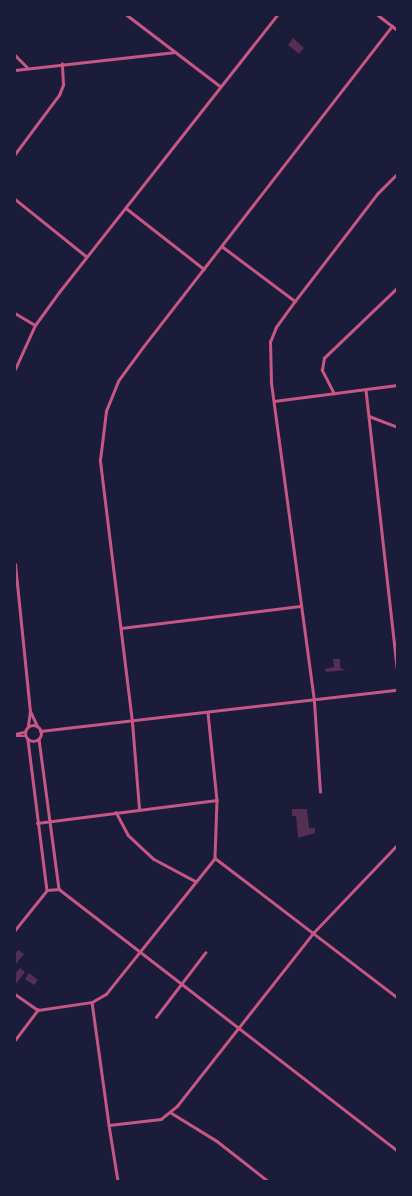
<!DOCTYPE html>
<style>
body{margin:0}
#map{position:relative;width:412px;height:1196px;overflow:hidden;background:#1b1b3a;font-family:"Source Sans 3",sans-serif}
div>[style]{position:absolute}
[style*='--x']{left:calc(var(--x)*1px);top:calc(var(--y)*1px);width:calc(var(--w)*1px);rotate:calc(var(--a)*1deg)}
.building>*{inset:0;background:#542f53}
.minor>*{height:2.5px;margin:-1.25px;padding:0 1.25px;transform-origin:1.25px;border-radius:1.25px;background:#c65784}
.tertiary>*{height:3px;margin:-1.5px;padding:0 1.5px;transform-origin:1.5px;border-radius:1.5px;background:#c65784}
.tertiary>.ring{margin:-1.5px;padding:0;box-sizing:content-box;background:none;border:3px solid #c65784;border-radius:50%}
span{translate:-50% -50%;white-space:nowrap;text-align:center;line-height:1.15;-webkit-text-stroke:5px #1b1b3a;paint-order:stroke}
.frame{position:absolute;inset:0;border:16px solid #1b1b3a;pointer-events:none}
</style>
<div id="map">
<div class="building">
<div style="clip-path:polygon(293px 38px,304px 48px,299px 54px,288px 45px)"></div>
<div style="clip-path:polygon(333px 659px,340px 659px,340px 668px,346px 670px,326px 672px,325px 669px,334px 667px)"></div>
<div style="clip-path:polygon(292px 809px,307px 809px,309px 828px,315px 828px,315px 833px,298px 838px,296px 816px,292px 816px)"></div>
<div style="clip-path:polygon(18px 950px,24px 954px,15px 965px,15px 954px)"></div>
<div style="clip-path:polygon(20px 968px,25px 972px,16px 984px,15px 974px)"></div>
<div style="clip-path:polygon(29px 973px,38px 980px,34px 985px,25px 979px)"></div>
</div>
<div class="minor">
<div style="--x:127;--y:15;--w:117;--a:37.4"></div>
<div style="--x:378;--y:15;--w:24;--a:38"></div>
<div style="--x:15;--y:55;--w:18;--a:45"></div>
<div style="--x:15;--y:70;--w:161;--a:-6.4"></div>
<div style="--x:15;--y:154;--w:74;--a:-53.3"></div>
<div style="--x:59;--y:95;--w:11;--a:-68"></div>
<div style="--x:63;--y:85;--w:21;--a:-93"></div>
<div style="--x:15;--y:199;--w:91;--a:38.8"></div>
<div style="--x:126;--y:208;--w:99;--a:38"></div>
<div style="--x:223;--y:247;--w:90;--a:36.9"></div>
<div style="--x:15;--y:313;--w:23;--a:31"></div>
<div style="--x:366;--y:390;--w:279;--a:83.6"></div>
<div style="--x:334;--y:394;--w:27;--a:-117"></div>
<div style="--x:322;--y:370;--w:12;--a:-81"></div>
<div style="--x:324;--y:358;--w:101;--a:-43.8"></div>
<div style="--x:274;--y:401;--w:124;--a:-7.4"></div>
<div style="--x:369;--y:416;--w:30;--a:21"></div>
<div style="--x:121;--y:628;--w:180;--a:-7"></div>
<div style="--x:208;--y:713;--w:87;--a:84.1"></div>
<div style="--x:217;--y:800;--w:58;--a:92"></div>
<div style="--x:215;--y:858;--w:229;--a:37.4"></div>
<div style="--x:15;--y:734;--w:9;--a:-13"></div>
<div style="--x:15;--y:736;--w:10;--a:0"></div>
<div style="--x:39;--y:739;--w:150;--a:82.4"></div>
<div style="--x:28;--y:740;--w:151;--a:82.8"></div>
<div style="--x:320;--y:792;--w:91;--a:-93.8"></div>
<div style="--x:314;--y:701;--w:322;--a:-97.7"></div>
<div style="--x:271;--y:382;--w:40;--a:-91.4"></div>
<div style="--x:270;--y:342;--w:16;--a:-68"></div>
<div style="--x:276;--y:327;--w:32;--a:-54"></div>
<div style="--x:295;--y:301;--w:135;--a:-52.5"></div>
<div style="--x:377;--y:194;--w:28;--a:-45"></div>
<div style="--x:139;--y:809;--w:87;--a:-94.6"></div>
<div style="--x:132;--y:722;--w:264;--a:-97"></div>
<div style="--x:100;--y:460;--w:49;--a:-83"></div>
<div style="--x:106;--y:411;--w:32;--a:-68"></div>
<div style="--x:118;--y:381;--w:42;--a:-53.7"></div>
<div style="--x:143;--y:347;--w:406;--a:-52.2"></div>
<div style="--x:116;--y:812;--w:26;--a:62"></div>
<div style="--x:128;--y:835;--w:35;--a:43"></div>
<div style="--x:154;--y:859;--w:47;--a:28.2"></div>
<div style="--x:37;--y:823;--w:181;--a:-7.3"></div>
<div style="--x:47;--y:890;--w:12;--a:-5"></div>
<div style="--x:59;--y:889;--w:427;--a:37.7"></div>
<div style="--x:15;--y:930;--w:51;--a:-51.3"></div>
<div style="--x:15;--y:994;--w:28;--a:35"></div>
<div style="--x:38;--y:1010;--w:55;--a:-8.4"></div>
<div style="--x:92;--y:1002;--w:16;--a:-30"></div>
<div style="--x:106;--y:994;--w:174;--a:-51.3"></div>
<div style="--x:92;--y:1002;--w:124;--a:82.1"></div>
<div style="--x:109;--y:1125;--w:52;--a:-6.6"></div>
<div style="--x:161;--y:1119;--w:21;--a:-39"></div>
<div style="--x:177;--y:1106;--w:221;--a:-51.8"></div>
<div style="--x:314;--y:932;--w:120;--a:-46.3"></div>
<div style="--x:156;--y:1017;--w:81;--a:-52.6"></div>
<div style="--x:15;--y:1040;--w:38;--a:-53"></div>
<div style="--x:170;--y:1112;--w:55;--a:31.7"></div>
<div style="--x:217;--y:1141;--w:65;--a:38.1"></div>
<div style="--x:109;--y:1125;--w:57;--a:80.9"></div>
</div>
<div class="tertiary">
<div style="--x:15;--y:369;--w:48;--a:-65.6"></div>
<div style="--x:35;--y:325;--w:41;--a:-54"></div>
<div style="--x:59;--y:292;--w:352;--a:-51.8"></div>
<div style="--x:15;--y:564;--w:148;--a:84.2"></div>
<div style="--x:30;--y:711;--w:15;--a:98"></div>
<div style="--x:30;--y:711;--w:17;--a:65"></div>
<div class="ring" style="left:25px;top:725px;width:13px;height:13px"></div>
<div style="--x:40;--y:731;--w:359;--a:-6.6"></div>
</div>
<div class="frame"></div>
</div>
